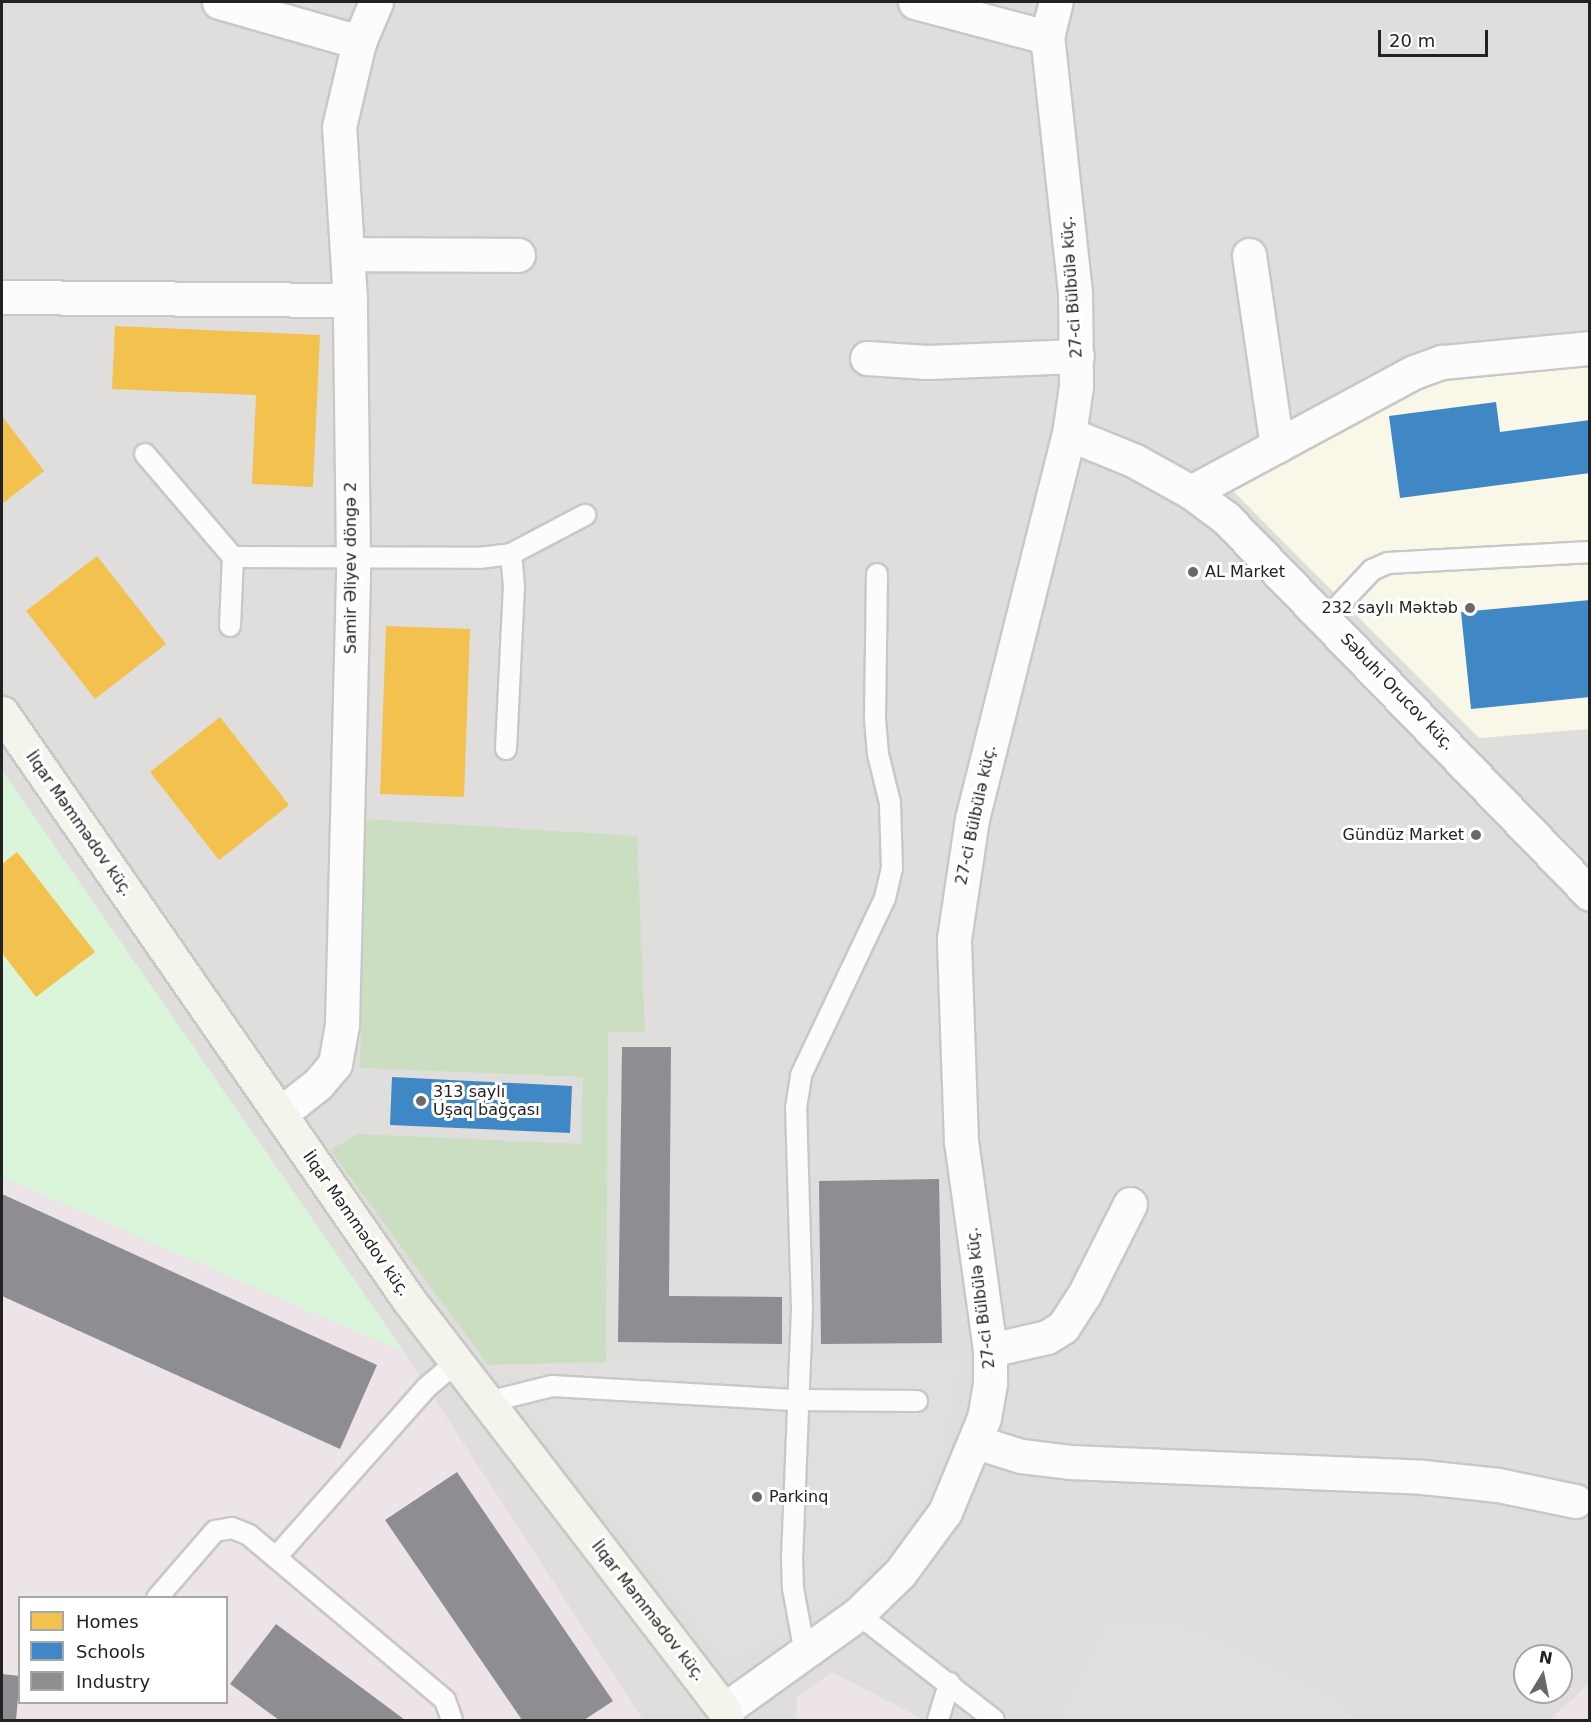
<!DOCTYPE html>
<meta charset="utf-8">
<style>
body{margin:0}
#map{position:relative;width:1591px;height:1722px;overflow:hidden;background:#f0eeeb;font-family:"DejaVu Sans",sans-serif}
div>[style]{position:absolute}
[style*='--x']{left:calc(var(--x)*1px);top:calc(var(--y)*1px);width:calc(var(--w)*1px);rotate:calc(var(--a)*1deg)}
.residential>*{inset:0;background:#dfdedc}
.industrial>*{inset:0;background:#ede4e9}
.education>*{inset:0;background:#f8f7e8}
.forest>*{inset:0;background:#cbdec1}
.park>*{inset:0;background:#daf5da}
.parking>*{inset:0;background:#e0dfde}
.homes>*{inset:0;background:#f2c14e}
.schools>*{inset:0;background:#3f88c5}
.industry>*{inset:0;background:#8d8d92}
.roads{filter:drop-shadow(2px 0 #c9c8c7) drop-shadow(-2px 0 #c9c8c7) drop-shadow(0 2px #c9c8c7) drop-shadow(0 -2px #c9c8c7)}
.lane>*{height:20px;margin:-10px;padding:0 10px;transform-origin:10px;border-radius:10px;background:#fdfcfc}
.street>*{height:33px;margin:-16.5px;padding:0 16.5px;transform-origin:16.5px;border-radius:16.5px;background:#fdfcfc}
.secondary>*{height:33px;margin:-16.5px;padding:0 16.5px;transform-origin:16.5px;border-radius:16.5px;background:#f4f4ed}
.dots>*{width:16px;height:16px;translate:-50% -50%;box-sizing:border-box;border:3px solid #fff;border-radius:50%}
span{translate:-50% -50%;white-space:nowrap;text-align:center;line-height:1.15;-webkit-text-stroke:6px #fff;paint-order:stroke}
.street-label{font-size:16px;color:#222}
.poi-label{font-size:16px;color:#222}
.left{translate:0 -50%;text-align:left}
.right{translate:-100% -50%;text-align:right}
.frame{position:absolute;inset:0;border:3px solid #222;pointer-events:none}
.legend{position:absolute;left:18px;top:1596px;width:210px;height:108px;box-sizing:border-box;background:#fff;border:2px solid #a7a7a7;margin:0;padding:8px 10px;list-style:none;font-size:18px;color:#222}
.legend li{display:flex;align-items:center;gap:12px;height:30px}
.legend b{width:30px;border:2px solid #a7a7a7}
.north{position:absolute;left:1513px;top:1644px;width:60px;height:60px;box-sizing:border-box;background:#fff;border:2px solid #a7a7a7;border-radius:50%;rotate:10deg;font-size:16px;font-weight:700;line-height:24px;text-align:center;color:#222}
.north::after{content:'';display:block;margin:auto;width:21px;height:27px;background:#6a6968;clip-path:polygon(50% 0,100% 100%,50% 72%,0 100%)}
.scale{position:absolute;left:1378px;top:30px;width:110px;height:27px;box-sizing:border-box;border:3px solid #222;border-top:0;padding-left:8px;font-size:18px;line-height:21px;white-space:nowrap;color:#222;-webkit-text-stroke:4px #fff;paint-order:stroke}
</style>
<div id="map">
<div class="residential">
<div style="clip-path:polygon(evenodd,2px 2px,1589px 2px,1589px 1720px,2px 1720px,2px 2px,20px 1598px,226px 1598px,226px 1702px,20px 1702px,20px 1598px,2px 2px,1525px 1656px,1561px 1656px,1561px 1692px,1525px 1692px,1525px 1656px)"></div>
</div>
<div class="industrial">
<div style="clip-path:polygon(evenodd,2px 1177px,405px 1353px,643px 1720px,2px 1720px,2px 1177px,20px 1598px,226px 1598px,226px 1702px,20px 1702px,20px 1598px)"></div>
<div style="clip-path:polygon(832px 1672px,924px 1720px,796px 1720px,797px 1697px)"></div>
<div style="clip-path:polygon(1589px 1683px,1589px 1720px,1550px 1720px)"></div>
</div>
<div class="education">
<div style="clip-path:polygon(1589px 366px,1589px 729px,1479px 738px,1230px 488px,1429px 383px)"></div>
</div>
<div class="forest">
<div style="clip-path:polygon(365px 819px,637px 836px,645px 1032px,608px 1032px,606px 1362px,488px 1365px,330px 1150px,358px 1134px,581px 1144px,583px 1077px,360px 1068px)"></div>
</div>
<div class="park">
<div style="clip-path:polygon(2px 770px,405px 1353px,2px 1177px)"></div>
</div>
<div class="parking">
<div style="clip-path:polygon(962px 1355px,939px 1466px,904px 1527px,857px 1582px,783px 1632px,725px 1664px,488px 1365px)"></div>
<div style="clip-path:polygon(1110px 1619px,1198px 1628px,1334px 1698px,1356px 1720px,1056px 1720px)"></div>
</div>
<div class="homes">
<div style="clip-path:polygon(115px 326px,320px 335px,313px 487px,252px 484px,256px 395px,112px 389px)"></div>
<div style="clip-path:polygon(2px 416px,44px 471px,2px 504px)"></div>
<div style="clip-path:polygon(97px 556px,166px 644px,95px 699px,26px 611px)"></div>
<div style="clip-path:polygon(386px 626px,470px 629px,464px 797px,380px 794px)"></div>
<div style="clip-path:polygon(220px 717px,289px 805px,219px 860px,150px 772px)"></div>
<div style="clip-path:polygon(17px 852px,95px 952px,36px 997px,2px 953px,2px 864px)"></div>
</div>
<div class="schools">
<div style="clip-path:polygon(1496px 402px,1500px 432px,1590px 420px,1590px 473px,1400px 498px,1389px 416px)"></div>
<div style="clip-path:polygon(1590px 600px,1590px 697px,1471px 709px,1461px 612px)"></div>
<div style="clip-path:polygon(392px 1077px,572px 1086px,570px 1133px,390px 1125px)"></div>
</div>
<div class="industry">
<div style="clip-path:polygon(622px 1047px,671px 1047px,669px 1296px,782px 1297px,782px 1344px,618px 1342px)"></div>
<div style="clip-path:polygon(939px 1179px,942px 1343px,821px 1344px,819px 1181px)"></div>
<div style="clip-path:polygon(2px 1194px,377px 1365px,340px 1449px,2px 1296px)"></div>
<div style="clip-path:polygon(457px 1472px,613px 1701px,584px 1720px,522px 1720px,385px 1520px)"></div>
<div style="clip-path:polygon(276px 1624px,405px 1720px,279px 1720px,230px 1684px)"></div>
<div style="clip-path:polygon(2px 1674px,20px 1676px,16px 1720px,2px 1720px)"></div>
</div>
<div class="roads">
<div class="lane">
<div style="--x:145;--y:454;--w:135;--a:49.5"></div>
<div style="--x:233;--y:557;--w:246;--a:0.2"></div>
<div style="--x:479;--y:558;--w:32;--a:-7"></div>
<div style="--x:511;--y:554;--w:84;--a:-27.8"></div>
<div style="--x:1326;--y:619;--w:67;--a:-46.8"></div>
<div style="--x:1372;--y:570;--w:17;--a:-24"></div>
<div style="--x:1388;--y:563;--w:202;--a:-3.1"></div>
<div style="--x:230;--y:626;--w:69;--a:-87.5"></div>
<div style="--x:506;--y:749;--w:162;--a:-87.2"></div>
<div style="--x:514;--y:587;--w:33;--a:-95"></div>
<div style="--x:488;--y:1402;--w:66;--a:-14"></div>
<div style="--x:552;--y:1386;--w:246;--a:3.3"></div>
<div style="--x:798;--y:1400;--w:119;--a:0.5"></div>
<div style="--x:277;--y:1556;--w:226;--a:-48.4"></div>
<div style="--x:427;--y:1387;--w:39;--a:-40"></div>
<div style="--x:157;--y:1598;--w:89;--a:-49.1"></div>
<div style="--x:215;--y:1531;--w:17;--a:-10"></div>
<div style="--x:232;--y:1528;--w:18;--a:22"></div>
<div style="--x:249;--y:1535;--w:256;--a:40.1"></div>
<div style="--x:445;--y:1700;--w:21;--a:71"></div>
<div style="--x:858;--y:1614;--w:172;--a:37.9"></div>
<div style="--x:805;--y:1653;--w:66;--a:-100.5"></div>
<div style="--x:793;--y:1588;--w:29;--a:-92"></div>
<div style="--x:792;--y:1559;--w:251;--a:-87.7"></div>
<div style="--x:802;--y:1308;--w:200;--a:-91.7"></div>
<div style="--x:796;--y:1108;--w:33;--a:-81"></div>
<div style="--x:801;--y:1075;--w:196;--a:-64.6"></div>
<div style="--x:885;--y:898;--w:31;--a:-77"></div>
<div style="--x:892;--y:868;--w:65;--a:-91.8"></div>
<div style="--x:890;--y:803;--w:50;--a:-103.8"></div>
<div style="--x:878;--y:754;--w:37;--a:-95"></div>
<div style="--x:875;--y:717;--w:143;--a:-89.2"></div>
<div style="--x:938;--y:1720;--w:39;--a:-73"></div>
</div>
<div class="street">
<div style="--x:219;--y:2;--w:146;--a:15.9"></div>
<div style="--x:915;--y:2;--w:137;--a:14.9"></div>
<div style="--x:348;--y:254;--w:170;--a:0.3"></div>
<div style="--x:1249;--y:255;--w:193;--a:81.7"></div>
<div style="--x:2;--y:297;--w:348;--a:0.5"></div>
<div style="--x:867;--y:358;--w:60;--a:3.8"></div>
<div style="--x:927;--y:362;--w:150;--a:-2.3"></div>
<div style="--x:1069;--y:434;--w:71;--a:22.2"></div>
<div style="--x:1135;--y:461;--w:64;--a:29"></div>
<div style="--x:1191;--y:492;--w:44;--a:36.6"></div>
<div style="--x:1226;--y:518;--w:523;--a:45.93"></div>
<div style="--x:1191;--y:492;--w:253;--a:-28.3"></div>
<div style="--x:1414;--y:372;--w:30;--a:-20"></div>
<div style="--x:1442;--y:362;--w:149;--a:-5.4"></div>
<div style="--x:280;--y:1114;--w:48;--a:-38.3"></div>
<div style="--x:318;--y:1084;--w:26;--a:-50"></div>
<div style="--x:335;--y:1064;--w:40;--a:-80"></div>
<div style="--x:342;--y:1025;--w:465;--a:-88.6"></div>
<div style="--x:353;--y:560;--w:260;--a:-90.7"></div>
<div style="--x:350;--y:300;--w:173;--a:-93.6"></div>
<div style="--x:339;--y:127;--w:87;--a:-76.8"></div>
<div style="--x:359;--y:42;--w:43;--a:-67"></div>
<div style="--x:990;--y:1350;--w:58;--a:-12.8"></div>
<div style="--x:1047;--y:1337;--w:19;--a:-32"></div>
<div style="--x:1063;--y:1327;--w:38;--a:-57"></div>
<div style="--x:1084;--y:1295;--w:102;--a:-63.2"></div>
<div style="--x:976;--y:1442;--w:47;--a:17.3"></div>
<div style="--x:1021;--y:1456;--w:49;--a:7"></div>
<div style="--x:1070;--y:1462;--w:353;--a:2.4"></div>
<div style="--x:1423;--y:1477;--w:75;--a:6.1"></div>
<div style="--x:1498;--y:1485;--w:79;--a:11.7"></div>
<div style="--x:724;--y:1710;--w:165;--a:-35.6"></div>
<div style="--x:858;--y:1614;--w:59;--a:-44.3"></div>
<div style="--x:900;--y:1573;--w:76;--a:-53.6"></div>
<div style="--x:945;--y:1512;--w:102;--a:-67.5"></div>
<div style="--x:984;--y:1418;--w:36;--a:-80"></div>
<div style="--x:990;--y:1383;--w:33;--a:-90"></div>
<div style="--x:990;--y:1350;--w:210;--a:-97.9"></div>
<div style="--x:961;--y:1142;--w:203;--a:-92"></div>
<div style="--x:954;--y:939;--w:121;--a:-81.5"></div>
<div style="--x:972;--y:819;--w:397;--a:-75.9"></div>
<div style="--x:1069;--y:434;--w:49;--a:-81.7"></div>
<div style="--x:1076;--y:386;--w:93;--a:-90.6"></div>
<div style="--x:1075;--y:293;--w:258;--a:-96.2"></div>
<div style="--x:1047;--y:37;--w:36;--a:-76"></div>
</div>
<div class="secondary">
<div style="--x:2;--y:713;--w:713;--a:55.28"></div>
<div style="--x:408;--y:1299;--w:518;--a:52.44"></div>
<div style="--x:724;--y:1710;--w:10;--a:73"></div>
</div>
</div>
<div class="dots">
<div style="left:1193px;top:572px;background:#6a6968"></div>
<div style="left:1470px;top:608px;background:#6a6968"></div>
<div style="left:1476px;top:835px;background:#6a6968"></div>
<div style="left:421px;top:1101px;background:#6a6968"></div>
<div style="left:757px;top:1497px;background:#6a6968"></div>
</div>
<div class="street-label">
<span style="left:1072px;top:287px;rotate:-94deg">27-ci Bülbülə küç.</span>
<span style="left:351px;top:568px;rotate:-90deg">Samir Əliyev döngə 2</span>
<span style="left:1397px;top:692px;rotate:46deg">Səbuhi Orucov küç.</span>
<span style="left:976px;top:815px;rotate:-78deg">27-ci Bülbülə küç.</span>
<span style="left:79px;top:824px;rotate:55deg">İlqar Məmmədov küç.</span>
<span style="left:356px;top:1224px;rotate:55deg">İlqar Məmmədov küç.</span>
<span style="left:981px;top:1298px;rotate:-97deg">27-ci Bülbülə küç.</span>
<span style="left:648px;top:1611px;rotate:52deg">İlqar Məmmədov küç.</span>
</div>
<div class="poi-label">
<span class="left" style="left:1205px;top:572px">AL Market</span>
<span class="right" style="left:1458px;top:608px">232 saylı Məktəb</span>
<span class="right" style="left:1464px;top:835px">Gündüz Market</span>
<span class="left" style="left:433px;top:1101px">313 saylı<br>Uşaq bağçası</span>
<span class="left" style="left:769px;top:1497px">Parkinq</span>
</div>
<div class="frame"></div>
<ul class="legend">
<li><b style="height:16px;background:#f2c14e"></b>Homes</li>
<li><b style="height:16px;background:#3f88c5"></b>Schools</li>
<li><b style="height:16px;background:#8d8d92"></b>Industry</li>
</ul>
<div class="north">N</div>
<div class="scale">20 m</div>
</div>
